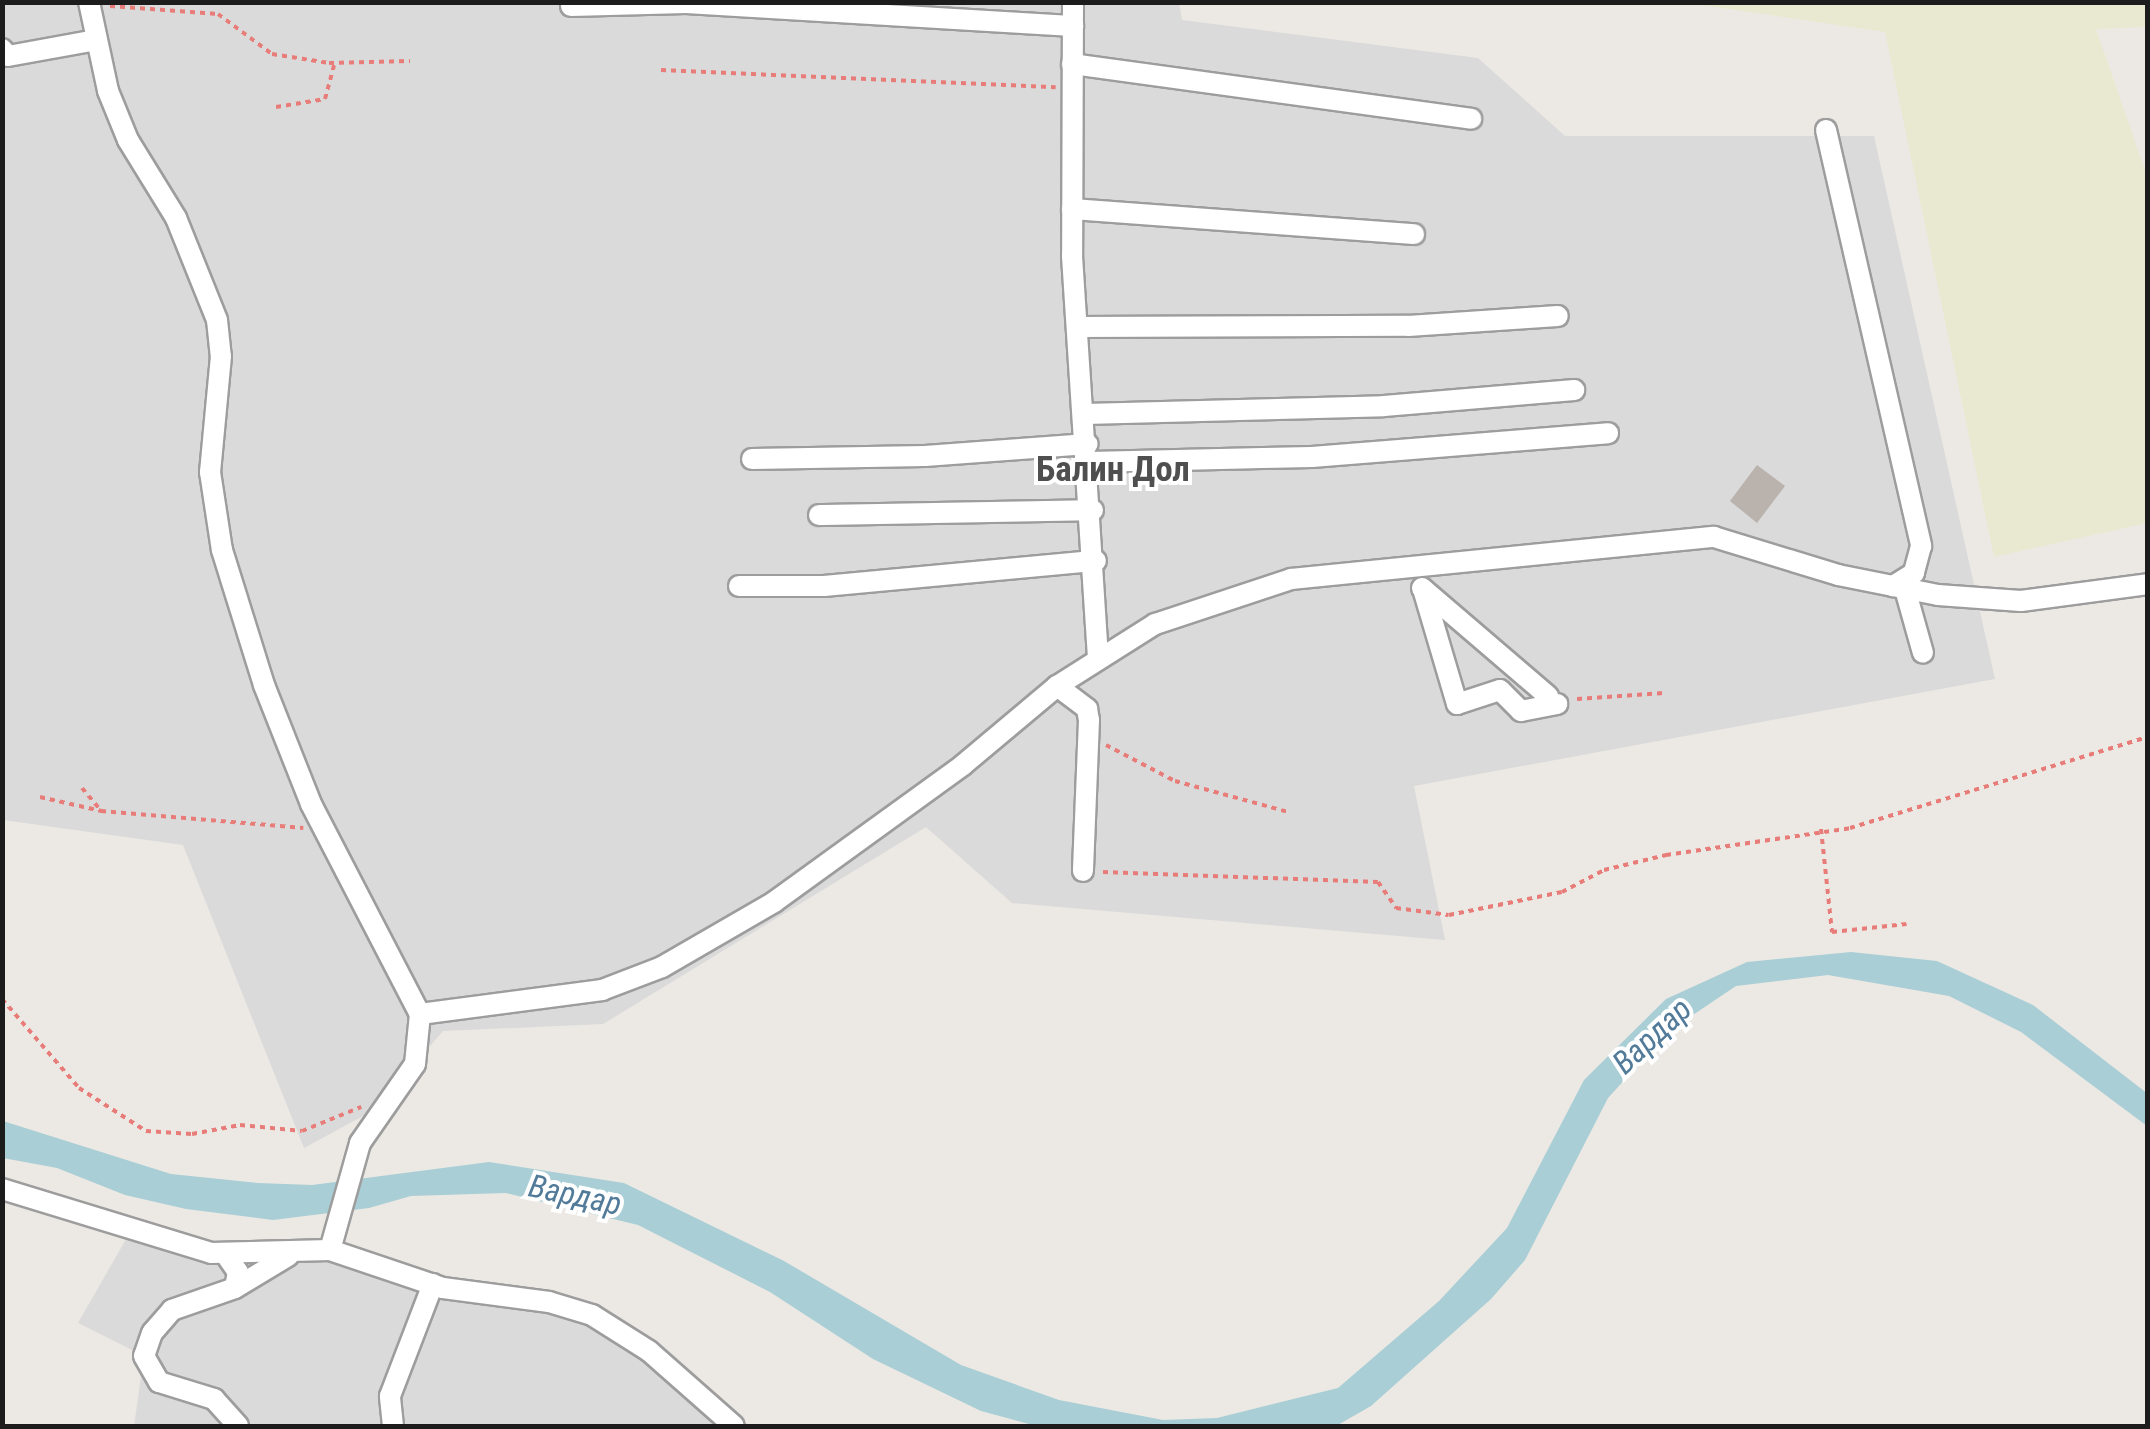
<!DOCTYPE html>
<meta charset="utf-8">
<style>
body{margin:0}
#map{position:relative;width:2150px;height:1429px;overflow:hidden;background:#ece9e4;font-family:"Roboto Condensed",sans-serif}
div>[style]{position:absolute}
[style*='--x']{left:calc(var(--x)*1px);top:calc(var(--y)*1px);width:calc(var(--w)*1px);rotate:calc(var(--a)*1deg)}
.residential>*{inset:0;background:#dadada}
.farmland>*{inset:0;background:#e9e9d1}
.water>*{inset:0;background:#a9ced5}
.building>*{inset:0;background:#b9b2ad}
.path>*{height:4px;margin-top:-2px;transform-origin:0;background:repeating-linear-gradient(90deg,#e87c79 0 5px,transparent 0 10px)}
.roads{filter:drop-shadow(2px 0 #9d9d9d) drop-shadow(-2px 0 #9d9d9d) drop-shadow(0 2px #9d9d9d) drop-shadow(0 -2px #9d9d9d)}
.street>*{height:20px;margin:-10px;padding:0 10px;transform-origin:10px;border-radius:10px;background:#fff}
span{translate:-50% -50%;white-space:nowrap;text-align:center;line-height:1.15;-webkit-text-stroke:8px #fff;paint-order:stroke}
.water-label{font-size:32px;color:#527a99;font-style:italic}
.quarter-label{font-size:35px;color:#4f4f4f;font-weight:700}
.frame{position:absolute;inset:0;border:5px solid #1c1c1c;pointer-events:none}
</style>
<div id="map">
<div class="residential">
<div style="clip-path:polygon(3px 3px,1179px 3px,1182px 20px,1478px 58px,1565px 136px,1874px 136px,1995px 679px,1414px 786px,1445px 940px,1012px 903px,926px 827px,603px 1024px,443px 1031px,376px 1109px,304px 1148px,183px 845px,3px 820px)"></div>
<div style="clip-path:polygon(133px 1227px,193px 1247px,330px 1250px,592px 1315px,734px 1426px,134px 1426px,144px 1356px,78px 1323px)"></div>
</div>
<div class="farmland">
<div style="clip-path:polygon(1687px 3px,2147px 3px,2147px 27px,2096px 29px,2147px 176px,2147px 523px,1994px 557px,1885px 32px)"></div>
</div>
<div class="water">
<div style="clip-path:polygon(1851px 952px,1937px 961px,2033px 1005px,2148px 1094px,2147px 1126px,2021px 1032px,1949px 996px,1828px 975px,1736px 986px,1669px 1031px,1608px 1098px,1525px 1260px,1491px 1299px,1371px 1406px,1336px 1426px,1036px 1426px,981px 1411px,873px 1359px,770px 1292px,638px 1225px,506px 1193px,411px 1196px,369px 1208px,273px 1220px,186px 1209px,125px 1195px,57px 1168px,3px 1158px,3px 1121px,171px 1174px,258px 1183px,312px 1185px,489px 1162px,624px 1183px,784px 1261px,961px 1365px,1059px 1400px,1163px 1420px,1217px 1418px,1338px 1388px,1439px 1301px,1507px 1228px,1584px 1080px,1666px 999px,1747px 962px)"></div>
</div>
<div class="building">
<div style="clip-path:polygon(1757px 465px,1785px 486px,1757px 523px,1730px 501px)"></div>
</div>
<div class="path">
<div style="--x:110;--y:6;--w:108;--a:4.2"></div>
<div style="--x:218;--y:14;--w:67;--a:36.5"></div>
<div style="--x:272;--y:54;--w:58;--a:9"></div>
<div style="--x:329;--y:63;--w:81;--a:-1.4"></div>
<div style="--x:661;--y:70;--w:395;--a:2.5"></div>
<div style="--x:276;--y:107;--w:50;--a:-9.3"></div>
<div style="--x:325;--y:99;--w:38;--a:-75"></div>
<div style="--x:1577;--y:699;--w:87;--a:-3.9"></div>
<div style="--x:1106;--y:745;--w:78;--a:27.6"></div>
<div style="--x:1175;--y:781;--w:117;--a:15.3"></div>
<div style="--x:82;--y:788;--w:30;--a:50"></div>
<div style="--x:40;--y:797;--w:63;--a:12.9"></div>
<div style="--x:101;--y:811;--w:203;--a:4.8"></div>
<div style="--x:1821;--y:829;--w:104;--a:83.9"></div>
<div style="--x:1832;--y:932;--w:75;--a:-6.1"></div>
<div style="--x:1103;--y:872;--w:275;--a:2.1"></div>
<div style="--x:1378;--y:882;--w:32;--a:55"></div>
<div style="--x:1396;--y:908;--w:53;--a:7.5"></div>
<div style="--x:1449;--y:915;--w:115;--a:-11.5"></div>
<div style="--x:1562;--y:892;--w:47;--a:-27.6"></div>
<div style="--x:1604;--y:870;--w:64;--a:-13.6"></div>
<div style="--x:1666;--y:855;--w:186;--a:-8.3"></div>
<div style="--x:1850;--y:828;--w:312;--a:-17"></div>
<div style="--x:2;--y:999;--w:118;--a:49.1"></div>
<div style="--x:79;--y:1088;--w:80;--a:32.7"></div>
<div style="--x:146;--y:1131;--w:46;--a:3.7"></div>
<div style="--x:192;--y:1134;--w:49;--a:-10.6"></div>
<div style="--x:240;--y:1125;--w:62;--a:5.5"></div>
<div style="--x:302;--y:1131;--w:64;--a:-22.1"></div>
</div>
<div class="roads">
<div class="street">
<div style="--x:89;--y:2;--w:91;--a:77.9"></div>
<div style="--x:108;--y:91;--w:53;--a:67.8"></div>
<div style="--x:128;--y:140;--w:92;--a:58.4"></div>
<div style="--x:176;--y:218;--w:110;--a:68.1"></div>
<div style="--x:217;--y:320;--w:36;--a:84"></div>
<div style="--x:221;--y:356;--w:117;--a:95.4"></div>
<div style="--x:210;--y:472;--w:79;--a:81.3"></div>
<div style="--x:222;--y:550;--w:141;--a:72.7"></div>
<div style="--x:264;--y:685;--w:128;--a:68.4"></div>
<div style="--x:311;--y:804;--w:237;--a:62.6"></div>
<div style="--x:1073;--y:2;--w:254;--a:90.2"></div>
<div style="--x:1072;--y:256;--w:403;--a:86.3"></div>
<div style="--x:571;--y:6;--w:115;--a:-1.5"></div>
<div style="--x:686;--y:3;--w:388;--a:3.4"></div>
<div style="--x:2;--y:49;--w:9;--a:49"></div>
<div style="--x:8;--y:56;--w:89;--a:-10.3"></div>
<div style="--x:1072;--y:64;--w:403;--a:7.8"></div>
<div style="--x:1826;--y:130;--w:427;--a:77.1"></div>
<div style="--x:1921;--y:546;--w:28;--a:105"></div>
<div style="--x:1914;--y:573;--w:25;--a:148"></div>
<div style="--x:1072;--y:209;--w:343;--a:4.2"></div>
<div style="--x:1077;--y:327;--w:331;--a:-0.2"></div>
<div style="--x:1408;--y:326;--w:150;--a:-3.8"></div>
<div style="--x:1085;--y:414;--w:299;--a:-1.5"></div>
<div style="--x:1384;--y:406;--w:191;--a:-4.8"></div>
<div style="--x:752;--y:459;--w:173;--a:-1"></div>
<div style="--x:925;--y:456;--w:163;--a:-4.2"></div>
<div style="--x:1089;--y:462;--w:223;--a:-1.3"></div>
<div style="--x:1312;--y:457;--w:297;--a:-4.6"></div>
<div style="--x:819;--y:515;--w:274;--a:-1"></div>
<div style="--x:739;--y:586;--w:85;--a:0"></div>
<div style="--x:824;--y:586;--w:273;--a:-5.3"></div>
<div style="--x:1422;--y:588;--w:166;--a:40.6"></div>
<div style="--x:1423;--y:589;--w:120;--a:73.5"></div>
<div style="--x:1457;--y:704;--w:45;--a:-18"></div>
<div style="--x:1500;--y:690;--w:30;--a:45"></div>
<div style="--x:1521;--y:711;--w:37;--a:-11"></div>
<div style="--x:1905;--y:589;--w:66;--a:74.3"></div>
<div style="--x:1057;--y:686;--w:38;--a:37"></div>
<div style="--x:1087;--y:709;--w:11;--a:80"></div>
<div style="--x:1089;--y:720;--w:151;--a:92.3"></div>
<div style="--x:2;--y:1189;--w:219;--a:17"></div>
<div style="--x:211;--y:1253;--w:119;--a:-1.4"></div>
<div style="--x:330;--y:1250;--w:119;--a:18.6"></div>
<div style="--x:443;--y:1288;--w:107;--a:7.5"></div>
<div style="--x:549;--y:1302;--w:45;--a:16.8"></div>
<div style="--x:592;--y:1315;--w:67;--a:32.3"></div>
<div style="--x:649;--y:1351;--w:113;--a:41.4"></div>
<div style="--x:330;--y:1250;--w:111;--a:-74.3"></div>
<div style="--x:360;--y:1143;--w:96;--a:-55.2"></div>
<div style="--x:415;--y:1064;--w:50;--a:-84.3"></div>
<div style="--x:420;--y:1014;--w:184;--a:-7.5"></div>
<div style="--x:602;--y:990;--w:64;--a:-21"></div>
<div style="--x:662;--y:967;--w:129;--a:-30.1"></div>
<div style="--x:774;--y:902;--w:233;--a:-35.9"></div>
<div style="--x:963;--y:765;--w:123;--a:-40"></div>
<div style="--x:1057;--y:686;--w:116;--a:-32.3"></div>
<div style="--x:1155;--y:624;--w:143;--a:-18.3"></div>
<div style="--x:1291;--y:579;--w:425;--a:-5.7"></div>
<div style="--x:1714;--y:537;--w:130;--a:17"></div>
<div style="--x:1838;--y:575;--w:102;--a:11.3"></div>
<div style="--x:1938;--y:595;--w:83;--a:4.1"></div>
<div style="--x:2021;--y:601;--w:128;--a:-7.6"></div>
<div style="--x:226;--y:1255;--w:21;--a:55"></div>
<div style="--x:238;--y:1272;--w:16;--a:101"></div>
<div style="--x:235;--y:1288;--w:67;--a:160.8"></div>
<div style="--x:172;--y:1310;--w:30;--a:131"></div>
<div style="--x:152;--y:1333;--w:24;--a:109"></div>
<div style="--x:144;--y:1356;--w:30;--a:60"></div>
<div style="--x:159;--y:1382;--w:58;--a:17.2"></div>
<div style="--x:214;--y:1399;--w:36;--a:48"></div>
<div style="--x:235;--y:1288;--w:62;--a:-31.1"></div>
<div style="--x:393;--y:1426;--w:30;--a:-96"></div>
<div style="--x:390;--y:1396;--w:120;--a:-69"></div>
</div>
</div>
<div class="water-label">
<span style="left:1652px;top:1036px;rotate:-43deg">Вардар</span>
<span style="left:575px;top:1195px;rotate:12deg">Вардар</span>
</div>
<div class="quarter-label">
<span style="left:1113px;top:470px">Балин Дол</span>
</div>
<div class="frame"></div>
</div>
